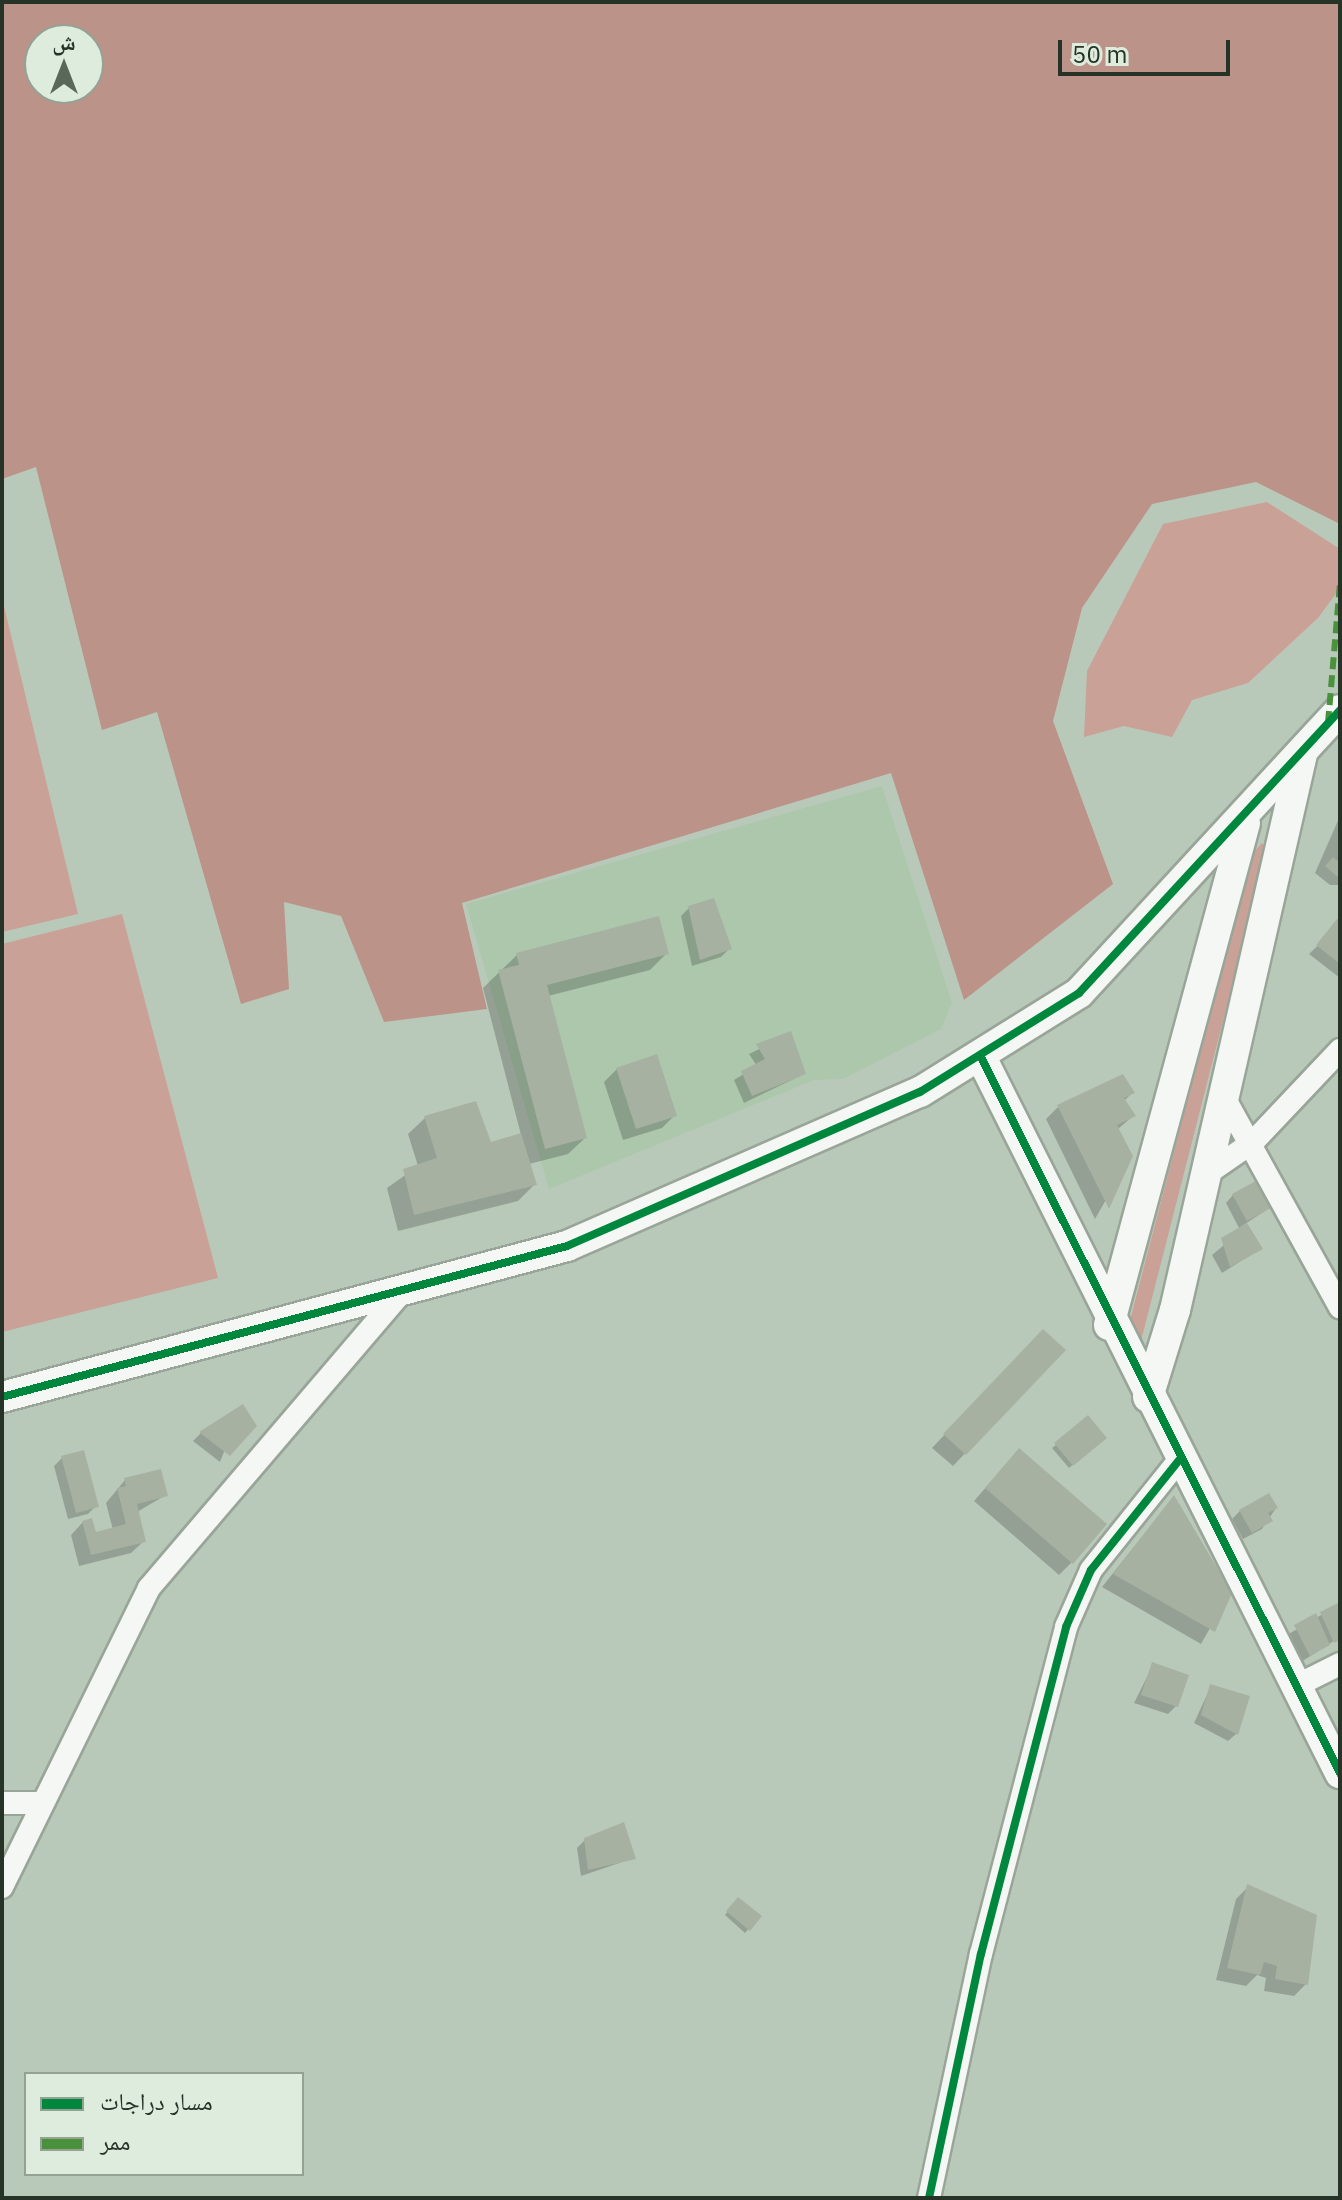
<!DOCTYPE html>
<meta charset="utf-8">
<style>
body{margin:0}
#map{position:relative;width:1342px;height:2200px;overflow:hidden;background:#b9c9b9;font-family:"IBM Plex Sans","Noto Naskh Arabic",sans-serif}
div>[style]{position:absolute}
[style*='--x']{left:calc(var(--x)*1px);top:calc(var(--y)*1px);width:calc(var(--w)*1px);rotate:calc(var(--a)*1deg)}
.built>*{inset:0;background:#acc7ac}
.green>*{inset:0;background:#c9a196}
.forest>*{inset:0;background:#bc9388}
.shadow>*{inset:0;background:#0003}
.building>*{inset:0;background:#a7b1a2}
.roads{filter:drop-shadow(2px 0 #98a598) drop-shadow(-2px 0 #98a598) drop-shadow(0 2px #98a598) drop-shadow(0 -2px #98a598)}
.street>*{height:22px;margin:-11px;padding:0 11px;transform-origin:11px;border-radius:11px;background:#f4f7f4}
.secondary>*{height:30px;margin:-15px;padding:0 15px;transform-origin:15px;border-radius:15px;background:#f4f7f4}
.quiet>*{height:6px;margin-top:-3px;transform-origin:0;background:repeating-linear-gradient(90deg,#49913d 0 12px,transparent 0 18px)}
.cycleway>*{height:8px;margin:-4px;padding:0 4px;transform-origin:4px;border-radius:4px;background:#00873e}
span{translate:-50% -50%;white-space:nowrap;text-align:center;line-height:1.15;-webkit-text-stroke:6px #ddecdc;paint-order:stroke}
.frame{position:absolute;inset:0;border:4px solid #273327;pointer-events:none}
.legend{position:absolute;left:24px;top:2072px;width:280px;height:104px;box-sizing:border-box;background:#ddecdc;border:2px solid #94a294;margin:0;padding:10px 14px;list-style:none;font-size:24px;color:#273327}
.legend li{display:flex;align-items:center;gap:16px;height:40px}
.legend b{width:40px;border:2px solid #94a294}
.north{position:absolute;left:24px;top:24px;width:80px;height:80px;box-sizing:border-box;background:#ddecdc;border:2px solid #94a294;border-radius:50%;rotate:0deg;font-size:22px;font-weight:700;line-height:32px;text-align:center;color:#273327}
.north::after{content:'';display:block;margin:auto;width:28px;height:36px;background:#5a685a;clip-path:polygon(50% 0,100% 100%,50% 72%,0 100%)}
.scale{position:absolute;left:1058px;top:40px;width:172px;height:36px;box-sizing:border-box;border:4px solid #273327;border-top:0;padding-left:10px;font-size:24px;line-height:28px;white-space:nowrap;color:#273327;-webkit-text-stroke:6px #ddecdc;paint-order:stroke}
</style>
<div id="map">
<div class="built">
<div style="clip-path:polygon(882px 786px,952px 1003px,941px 1029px,843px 1079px,814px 1080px,549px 1189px,466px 904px)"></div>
</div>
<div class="green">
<div style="clip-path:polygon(1267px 502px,1340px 549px,1340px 588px,1318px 618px,1248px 683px,1192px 700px,1172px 737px,1124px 726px,1084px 737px,1087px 671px,1163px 524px)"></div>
<div style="clip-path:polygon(2px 598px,78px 914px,2px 932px)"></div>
<div style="clip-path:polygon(1262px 843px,1267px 849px,1141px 1341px,1129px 1324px,1252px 854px)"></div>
<div style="clip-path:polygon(122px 914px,218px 1278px,2px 1332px,2px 944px)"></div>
</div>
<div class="forest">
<div style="clip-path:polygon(evenodd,2px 2px,1340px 2px,1340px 524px,1256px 482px,1152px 504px,1082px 608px,1053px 721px,1113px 884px,964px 1000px,891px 773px,462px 903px,487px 1009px,384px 1022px,341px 916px,284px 902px,289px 989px,241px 1004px,157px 712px,102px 730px,36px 467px,2px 479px,2px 2px,40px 40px,88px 40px,88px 88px,40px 88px,40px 40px)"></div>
</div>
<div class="shadow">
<div style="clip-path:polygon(1340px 816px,1340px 885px,1330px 885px,1315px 873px)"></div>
<div style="clip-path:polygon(689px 908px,729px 949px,721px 957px,692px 966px,681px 916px)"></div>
<div style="clip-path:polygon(1340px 924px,1340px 978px,1309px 954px)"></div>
<div style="clip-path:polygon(667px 953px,650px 970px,548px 996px,585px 1138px,568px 1154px,529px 1164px,535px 1184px,518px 1201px,398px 1231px,387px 1188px,418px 1166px,408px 1134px,425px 1118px,490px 1144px,521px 1135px,483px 988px,517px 955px)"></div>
<div style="clip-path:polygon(790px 1034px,804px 1074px,744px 1103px,734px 1080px,757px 1066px,749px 1054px)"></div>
<div style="clip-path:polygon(617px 1069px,675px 1115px,662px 1128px,623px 1140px,604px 1082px)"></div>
<div style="clip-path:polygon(1132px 1093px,1124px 1101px,1133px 1116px,1118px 1129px,1131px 1156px,1095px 1219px,1046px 1119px,1059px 1106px)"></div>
<div style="clip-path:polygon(1233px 1195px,1277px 1203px,1239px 1228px,1226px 1203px)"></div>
<div style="clip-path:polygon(1247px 1226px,1260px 1249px,1222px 1273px,1212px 1255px)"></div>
<div style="clip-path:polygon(1030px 1344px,1063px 1350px,953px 1466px,932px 1448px)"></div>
<div style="clip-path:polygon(242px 1407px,220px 1462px,193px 1441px,201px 1433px)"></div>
<div style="clip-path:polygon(1101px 1441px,1069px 1468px,1052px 1448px,1056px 1445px)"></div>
<div style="clip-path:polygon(62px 1458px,96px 1506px,88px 1514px,68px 1519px,54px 1466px)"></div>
<div style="clip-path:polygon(1007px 1463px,1072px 1562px,1059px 1575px,974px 1501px)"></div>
<div style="clip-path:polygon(125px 1480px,166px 1495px,137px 1512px,144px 1541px,131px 1553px,79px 1566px,71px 1535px,83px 1522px,94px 1534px,113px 1530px,106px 1503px)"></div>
<div style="clip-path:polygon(1173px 1498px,1230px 1593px,1201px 1644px,1102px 1587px)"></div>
<div style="clip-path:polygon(1276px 1508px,1262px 1529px,1243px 1539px,1232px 1519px,1240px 1511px)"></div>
<div style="clip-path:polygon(1340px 1604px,1340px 1637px,1301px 1662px,1287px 1635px)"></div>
<div style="clip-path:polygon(1153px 1665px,1176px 1706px,1168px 1714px,1134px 1703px)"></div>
<div style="clip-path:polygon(1211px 1686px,1236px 1734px,1228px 1741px,1194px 1723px)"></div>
<div style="clip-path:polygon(586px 1839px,634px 1858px,581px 1876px,577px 1848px)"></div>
<div style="clip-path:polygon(1248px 1887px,1306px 1984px,1294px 1996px,1264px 1991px,1266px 1978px,1257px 1975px,1246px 1986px,1216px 1980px,1236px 1899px)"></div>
<div style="clip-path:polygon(738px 1899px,759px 1917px,745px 1933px,725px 1915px)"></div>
</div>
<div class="building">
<div style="clip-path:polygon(1333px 857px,1340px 863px,1340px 879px,1325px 866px)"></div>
<div style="clip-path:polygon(714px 898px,732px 949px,700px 960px,688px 906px)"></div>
<div style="clip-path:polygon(659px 916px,669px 954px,547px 985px,587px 1138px,545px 1149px,498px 970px,519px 965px,516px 953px)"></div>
<div style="clip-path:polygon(1337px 919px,1340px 921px,1340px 964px,1316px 945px)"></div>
<div style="clip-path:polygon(791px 1031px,806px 1074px,752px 1096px,741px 1071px,765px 1059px,756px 1044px)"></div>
<div style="clip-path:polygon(657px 1054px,677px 1116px,636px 1129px,616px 1068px)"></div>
<div style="clip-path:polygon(1123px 1074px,1135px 1093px,1124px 1098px,1136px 1116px,1117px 1125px,1133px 1156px,1109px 1209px,1057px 1105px)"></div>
<div style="clip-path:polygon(476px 1101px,491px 1142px,521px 1133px,537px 1185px,414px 1215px,403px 1169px,437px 1158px,424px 1116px)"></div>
<div style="clip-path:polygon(1265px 1176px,1280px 1203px,1247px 1221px,1232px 1194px)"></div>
<div style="clip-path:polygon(1247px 1223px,1263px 1249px,1230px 1267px,1221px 1238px)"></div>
<div style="clip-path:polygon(1043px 1329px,1066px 1350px,966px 1455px,943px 1434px)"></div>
<div style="clip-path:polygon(243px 1404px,257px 1426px,230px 1456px,199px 1432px)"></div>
<div style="clip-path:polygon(1088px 1415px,1107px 1438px,1073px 1466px,1054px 1443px)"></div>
<div style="clip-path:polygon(1019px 1448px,1107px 1524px,1073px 1564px,985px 1488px)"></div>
<div style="clip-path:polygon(84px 1450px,99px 1507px,76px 1513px,61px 1456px)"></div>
<div style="clip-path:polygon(161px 1469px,168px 1496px,137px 1504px,146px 1542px,91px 1555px,82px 1521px,92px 1518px,96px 1532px,126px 1524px,117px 1488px,126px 1486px,124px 1478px)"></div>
<div style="clip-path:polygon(1269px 1493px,1278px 1508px,1268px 1513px,1273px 1521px,1252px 1533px,1239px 1510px)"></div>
<div style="clip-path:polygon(1174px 1495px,1232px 1593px,1215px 1632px,1113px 1574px)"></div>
<div style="clip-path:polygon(1340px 1602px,1340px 1640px,1334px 1643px,1320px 1612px)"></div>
<div style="clip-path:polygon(1316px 1613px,1330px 1645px,1310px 1656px,1294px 1625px)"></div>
<div style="clip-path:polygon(1152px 1662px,1189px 1675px,1178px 1707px,1141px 1695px)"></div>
<div style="clip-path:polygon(1210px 1684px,1250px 1696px,1238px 1735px,1201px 1715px)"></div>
<div style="clip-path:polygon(624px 1822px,636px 1859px,588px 1870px,584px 1838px)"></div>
<div style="clip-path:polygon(1247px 1884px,1317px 1915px,1308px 1985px,1275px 1979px,1277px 1966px,1264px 1962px,1260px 1975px,1227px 1968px)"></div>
<div style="clip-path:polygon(738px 1897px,762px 1916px,750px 1931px,726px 1911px)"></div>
</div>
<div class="roads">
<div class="street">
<div style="--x:1225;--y:1099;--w:238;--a:61.1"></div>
<div style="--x:1208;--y:1173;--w:55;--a:-34.6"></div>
<div style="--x:1253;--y:1142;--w:127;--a:-46.6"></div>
<div style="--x:1296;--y:1686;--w:49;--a:-26.6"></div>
<div style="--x:2;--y:1803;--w:39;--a:0"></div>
<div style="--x:2;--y:1887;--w:333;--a:-63.8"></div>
<div style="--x:149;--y:1588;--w:385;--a:-49.5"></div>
<div style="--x:929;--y:2198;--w:249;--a:-78"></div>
<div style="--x:981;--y:1954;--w:338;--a:-75.4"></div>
<div style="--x:1066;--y:1627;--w:62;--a:-66.3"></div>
<div style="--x:1091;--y:1570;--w:142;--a:-51.3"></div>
</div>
<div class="secondary">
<div style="--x:982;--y:1059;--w:799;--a:63.37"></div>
<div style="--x:1109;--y:1325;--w:520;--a:-74.84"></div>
<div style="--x:2;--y:1397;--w:585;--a:-14.96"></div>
<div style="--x:567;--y:1246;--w:385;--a:-23.6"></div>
<div style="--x:920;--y:1092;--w:187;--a:-31.9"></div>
<div style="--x:1079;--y:993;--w:385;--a:-47.3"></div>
<div style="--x:1148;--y:1397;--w:91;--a:-72.8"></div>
<div style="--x:1175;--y:1310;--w:570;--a:-77.13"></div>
</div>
</div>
<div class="quiet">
<div style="--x:1328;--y:723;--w:141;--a:-85.1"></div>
</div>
<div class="cycleway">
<div style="--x:982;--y:1059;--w:799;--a:63.37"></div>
<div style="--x:2;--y:1397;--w:585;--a:-14.96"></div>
<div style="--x:567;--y:1246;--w:385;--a:-23.6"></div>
<div style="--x:920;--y:1092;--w:187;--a:-31.9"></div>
<div style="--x:1079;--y:993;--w:385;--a:-47.3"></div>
<div style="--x:929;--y:2198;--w:249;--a:-78"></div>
<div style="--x:981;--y:1954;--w:338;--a:-75.4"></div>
<div style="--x:1066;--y:1627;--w:62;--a:-66.3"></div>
<div style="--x:1091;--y:1570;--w:142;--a:-51.3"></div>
</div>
<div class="frame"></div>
<ul class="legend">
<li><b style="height:10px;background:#00873e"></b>مسار دراجات</li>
<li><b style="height:10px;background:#49913d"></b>ممر</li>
</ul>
<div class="north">ش</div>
<div class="scale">50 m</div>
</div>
